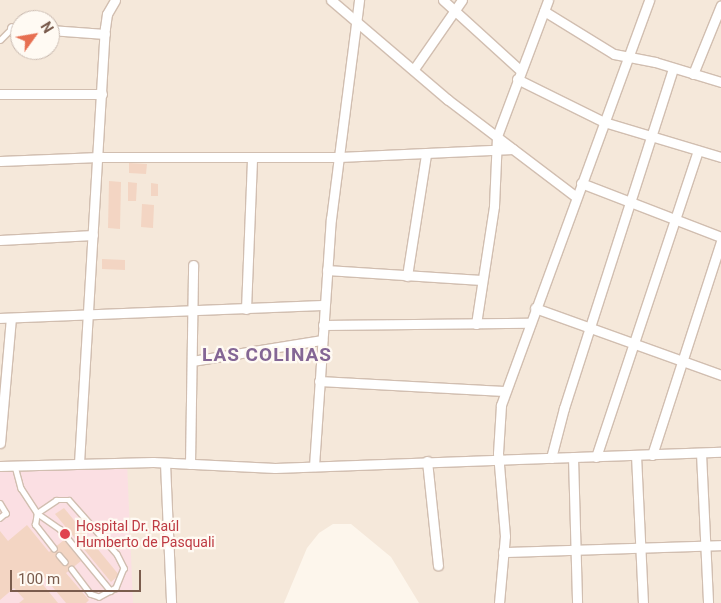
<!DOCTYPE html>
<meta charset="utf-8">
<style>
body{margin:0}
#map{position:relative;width:721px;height:603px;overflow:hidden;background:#fdf6ec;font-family:Roboto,sans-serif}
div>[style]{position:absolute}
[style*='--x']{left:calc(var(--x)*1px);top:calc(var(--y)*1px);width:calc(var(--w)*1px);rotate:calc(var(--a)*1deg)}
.residential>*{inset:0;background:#f5e8da}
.medical>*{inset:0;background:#fbdfe3}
.building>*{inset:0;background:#f3d5c3}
.roads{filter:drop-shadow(1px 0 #d1beb0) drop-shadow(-1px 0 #d1beb0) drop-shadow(0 1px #d1beb0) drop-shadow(0 -1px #d1beb0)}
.lane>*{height:4.5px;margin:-2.25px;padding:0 2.25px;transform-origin:2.25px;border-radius:2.25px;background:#fff}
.street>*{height:9px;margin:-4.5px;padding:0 4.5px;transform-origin:4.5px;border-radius:4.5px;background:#fff}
.dots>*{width:14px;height:14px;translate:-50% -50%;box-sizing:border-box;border:2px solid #fffaf3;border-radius:50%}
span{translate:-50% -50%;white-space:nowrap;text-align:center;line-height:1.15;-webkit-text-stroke:4.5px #fffaf3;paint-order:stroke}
.health-label{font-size:14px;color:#be3a42}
.left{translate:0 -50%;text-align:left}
.district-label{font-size:19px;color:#846695;font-weight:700;letter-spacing:1px}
.north{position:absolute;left:10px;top:10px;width:50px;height:50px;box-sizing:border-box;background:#fffaf3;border:1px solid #cabbb1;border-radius:50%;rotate:58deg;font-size:14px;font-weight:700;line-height:20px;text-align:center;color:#7a5c4d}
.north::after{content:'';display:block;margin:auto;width:18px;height:22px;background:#e76f51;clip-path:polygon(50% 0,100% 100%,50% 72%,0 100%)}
.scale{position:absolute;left:10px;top:570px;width:131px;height:22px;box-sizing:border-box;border:2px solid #7a5c4d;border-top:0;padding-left:6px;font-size:15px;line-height:18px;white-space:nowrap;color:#7a5c4d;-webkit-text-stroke:4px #fffaf3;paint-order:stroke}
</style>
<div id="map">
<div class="residential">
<div style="clip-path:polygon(evenodd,0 0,721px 0,721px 603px,419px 603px,391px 557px,351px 524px,333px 524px,319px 533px,307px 548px,284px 603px,0 603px,0 0,20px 20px,50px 20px,50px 50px,20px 50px,20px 20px)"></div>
</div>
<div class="medical">
<div style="clip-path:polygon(127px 462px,133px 603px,0 603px,0 466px)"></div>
</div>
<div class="building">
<div style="clip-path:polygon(129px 163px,147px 164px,146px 174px,129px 173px)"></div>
<div style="clip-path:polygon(109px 181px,121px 182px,120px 229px,108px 228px)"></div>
<div style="clip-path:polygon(128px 182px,137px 183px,136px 201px,128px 201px)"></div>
<div style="clip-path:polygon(151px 183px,158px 184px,158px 196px,151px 196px)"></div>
<div style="clip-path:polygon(142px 204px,154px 205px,153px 228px,141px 227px)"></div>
<div style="clip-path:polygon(102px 259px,125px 260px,125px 270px,102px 269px)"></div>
<div style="clip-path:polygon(64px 508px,119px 575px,111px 582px,55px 514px)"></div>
<div style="clip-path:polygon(27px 525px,49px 552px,64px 540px,81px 561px,66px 573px,89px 600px,86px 603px,66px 603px,40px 572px,36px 576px,58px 603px,19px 603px,24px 599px,14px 588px,0 600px,0 531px,8px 541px)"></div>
</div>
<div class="roads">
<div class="lane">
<div style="--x:0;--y:40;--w:17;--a:-45"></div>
<div style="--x:15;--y:466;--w:23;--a:75"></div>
<div style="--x:21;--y:488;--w:30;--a:57"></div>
<div style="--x:37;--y:513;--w:28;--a:35"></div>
<div style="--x:60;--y:529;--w:80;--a:50.6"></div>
<div style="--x:0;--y:503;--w:12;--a:59"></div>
<div style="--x:6;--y:513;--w:8;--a:140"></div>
<div style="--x:54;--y:549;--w:31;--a:-128"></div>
<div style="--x:35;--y:525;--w:12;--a:-81"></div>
<div style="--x:37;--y:513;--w:23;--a:-34"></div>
<div style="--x:56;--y:500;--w:13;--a:0"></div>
<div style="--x:69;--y:500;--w:72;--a:48.4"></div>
<div style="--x:117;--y:554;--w:16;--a:63"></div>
<div style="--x:124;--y:568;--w:22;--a:112"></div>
<div style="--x:116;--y:588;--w:19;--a:152"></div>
<div style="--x:99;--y:597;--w:9;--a:-162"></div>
<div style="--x:90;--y:594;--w:31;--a:-127"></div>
<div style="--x:59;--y:555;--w:9;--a:49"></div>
</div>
<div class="street">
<div style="--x:331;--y:0;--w:153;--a:40.5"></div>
<div style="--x:447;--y:99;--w:162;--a:37.2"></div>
<div style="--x:443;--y:0;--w:104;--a:42.3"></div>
<div style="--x:544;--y:11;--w:82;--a:31.6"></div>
<div style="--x:614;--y:54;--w:42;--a:11"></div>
<div style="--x:655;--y:62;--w:69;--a:16.9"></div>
<div style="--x:12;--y:28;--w:8;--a:7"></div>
<div style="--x:50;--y:30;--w:55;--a:4.2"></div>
<div style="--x:414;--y:69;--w:84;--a:-55.2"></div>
<div style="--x:693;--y:74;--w:74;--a:-67.9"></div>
<div style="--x:517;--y:79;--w:97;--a:26.3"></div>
<div style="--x:604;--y:122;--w:122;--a:16.7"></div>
<div style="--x:0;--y:94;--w:102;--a:0"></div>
<div style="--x:0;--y:161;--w:99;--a:-2.3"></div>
<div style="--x:99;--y:157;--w:240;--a:0"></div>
<div style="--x:339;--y:157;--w:174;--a:-2.6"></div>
<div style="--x:581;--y:183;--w:150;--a:21.1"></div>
<div style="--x:0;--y:240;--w:93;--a:-3.1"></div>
<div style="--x:327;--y:270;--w:154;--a:3.7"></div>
<div style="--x:407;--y:276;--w:123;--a:-81.1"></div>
<div style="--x:535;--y:308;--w:198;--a:19.8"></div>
<div style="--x:246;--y:309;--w:151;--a:-87.7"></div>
<div style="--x:0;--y:318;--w:324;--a:-2.3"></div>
<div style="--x:476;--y:324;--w:119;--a:-81.3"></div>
<div style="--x:494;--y:206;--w:70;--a:-87.5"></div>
<div style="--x:497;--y:136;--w:145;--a:-69.4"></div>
<div style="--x:323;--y:325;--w:206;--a:-0.6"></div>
<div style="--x:192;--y:361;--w:132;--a:-9.2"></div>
<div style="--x:319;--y:381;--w:185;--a:3.1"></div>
<div style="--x:0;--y:443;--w:125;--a:-85"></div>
<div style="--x:701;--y:453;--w:150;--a:87.3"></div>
<div style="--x:636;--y:455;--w:148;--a:87.3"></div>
<div style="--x:652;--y:455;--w:224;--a:-72.1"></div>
<div style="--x:573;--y:457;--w:146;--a:88.4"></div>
<div style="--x:596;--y:457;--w:323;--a:-71.6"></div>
<div style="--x:551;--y:458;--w:52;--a:-75.4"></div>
<div style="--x:564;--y:408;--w:357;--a:-72.2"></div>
<div style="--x:427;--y:461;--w:105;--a:84"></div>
<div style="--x:79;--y:463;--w:436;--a:-86.6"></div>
<div style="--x:105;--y:28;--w:14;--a:-82"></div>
<div style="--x:107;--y:14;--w:16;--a:-60"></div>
<div style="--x:165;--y:463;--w:140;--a:87.5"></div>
<div style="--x:190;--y:464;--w:199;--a:-89.1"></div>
<div style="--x:0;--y:466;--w:153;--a:-1.5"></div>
<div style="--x:153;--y:462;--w:122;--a:2.8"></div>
<div style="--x:275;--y:468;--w:446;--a:-2.1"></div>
<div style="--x:314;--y:466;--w:248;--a:-86.1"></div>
<div style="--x:331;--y:219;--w:221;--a:-82.7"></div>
<div style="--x:503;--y:552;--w:218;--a:-1.8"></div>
<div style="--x:499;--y:603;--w:67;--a:-84.9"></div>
<div style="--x:505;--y:536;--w:83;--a:-94.8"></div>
<div style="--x:498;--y:453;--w:48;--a:-86.4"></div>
<div style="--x:501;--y:405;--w:431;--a:-69.9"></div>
</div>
</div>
<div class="dots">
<div style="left:65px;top:534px;background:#e0444e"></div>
</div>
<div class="health-label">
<span class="left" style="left:76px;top:534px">Hospital Dr. Raúl<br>Humberto de Pasquali</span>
</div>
<div class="district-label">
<span style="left:267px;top:355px">LAS COLINAS</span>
</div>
<div class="north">N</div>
<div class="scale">100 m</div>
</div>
